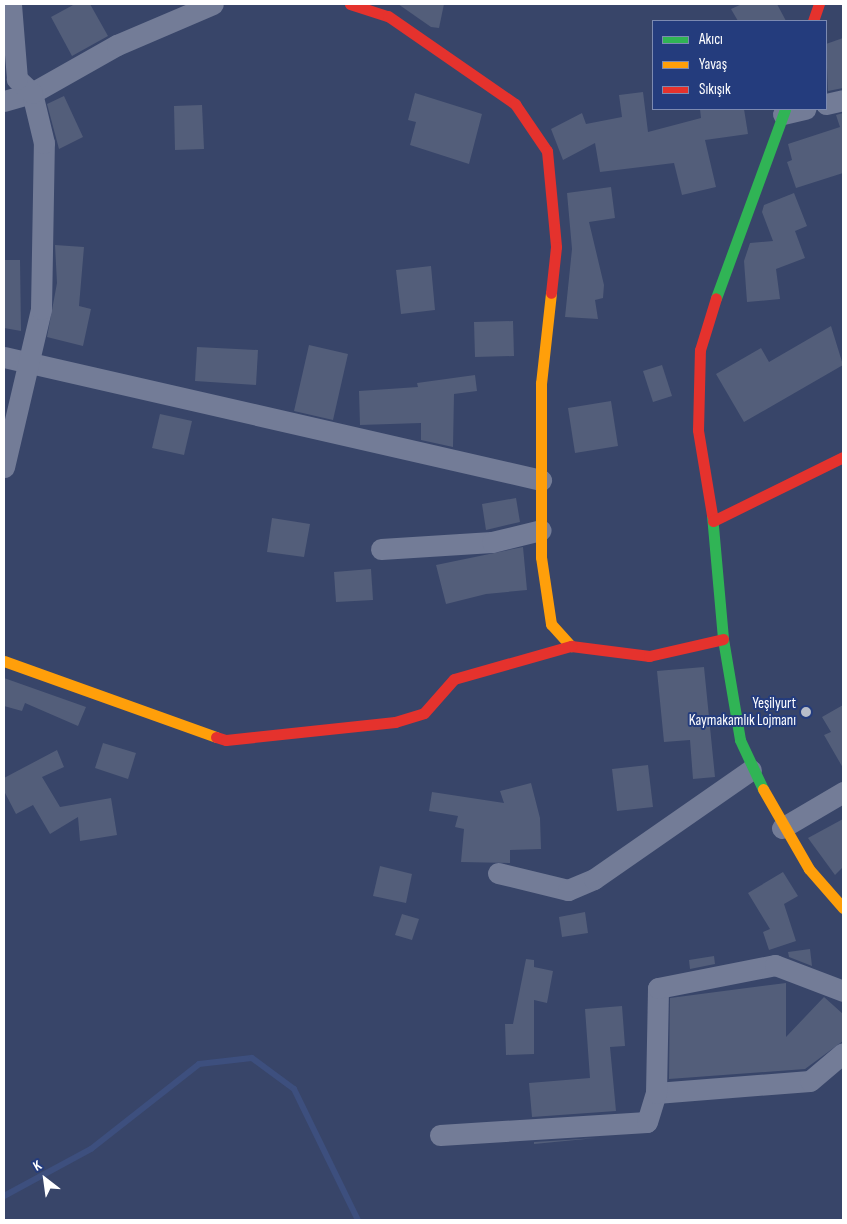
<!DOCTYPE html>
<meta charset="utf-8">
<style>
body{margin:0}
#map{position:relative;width:847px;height:1224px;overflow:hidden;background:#384569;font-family:"Sofia Sans Condensed",sans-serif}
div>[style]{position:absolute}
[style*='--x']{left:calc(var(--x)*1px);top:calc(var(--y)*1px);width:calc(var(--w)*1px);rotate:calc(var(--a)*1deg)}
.stream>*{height:6px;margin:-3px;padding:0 3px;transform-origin:3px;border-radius:3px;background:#3d4f7e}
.building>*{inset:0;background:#535e7a}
.street>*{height:21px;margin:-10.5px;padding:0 10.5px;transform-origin:10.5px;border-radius:10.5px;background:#737c97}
.fast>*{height:11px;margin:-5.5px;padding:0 5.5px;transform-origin:5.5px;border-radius:5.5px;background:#30b455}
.slow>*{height:11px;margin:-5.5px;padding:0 5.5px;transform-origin:5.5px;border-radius:5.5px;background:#ff9f0a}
.jam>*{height:11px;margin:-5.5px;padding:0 5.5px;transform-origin:5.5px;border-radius:5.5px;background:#e5322d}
.dots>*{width:14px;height:14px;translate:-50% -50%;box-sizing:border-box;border:2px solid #243c7d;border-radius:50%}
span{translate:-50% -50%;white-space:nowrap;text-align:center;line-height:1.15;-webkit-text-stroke:4px #243c7d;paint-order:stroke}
.poi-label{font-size:15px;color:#fff}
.right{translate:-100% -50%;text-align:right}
.frame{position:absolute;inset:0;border:5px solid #fff;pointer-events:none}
.legend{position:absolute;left:652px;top:20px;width:175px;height:90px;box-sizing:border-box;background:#243c7d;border:1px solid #7c8ab1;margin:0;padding:6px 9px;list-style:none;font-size:15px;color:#fff}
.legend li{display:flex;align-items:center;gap:10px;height:25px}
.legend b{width:25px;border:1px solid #7c8ab1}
.north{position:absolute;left:20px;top:1154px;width:50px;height:50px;-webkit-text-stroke:4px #243c7d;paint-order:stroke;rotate:330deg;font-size:14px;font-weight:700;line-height:20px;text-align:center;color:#fff}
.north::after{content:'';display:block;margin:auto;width:18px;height:22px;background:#fff;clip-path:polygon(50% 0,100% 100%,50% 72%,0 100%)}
</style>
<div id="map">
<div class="stream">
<div style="--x:4;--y:1196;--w:99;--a:-28.4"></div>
<div style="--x:91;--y:1149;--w:137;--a:-38.2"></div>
<div style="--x:199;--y:1064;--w:53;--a:-6.5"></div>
<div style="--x:252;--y:1058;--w:52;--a:36.4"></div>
<div style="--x:294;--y:1089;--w:146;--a:64"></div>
</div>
<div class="building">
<div style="clip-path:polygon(75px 4px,90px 4px,108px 36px,72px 56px,51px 17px)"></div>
<div style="clip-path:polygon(398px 4px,444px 4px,439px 28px,431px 27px)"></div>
<div style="clip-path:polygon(742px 4px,777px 4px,786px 21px,738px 21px,731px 9px)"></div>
<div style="clip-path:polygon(843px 38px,843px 88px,828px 91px,826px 44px)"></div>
<div style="clip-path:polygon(643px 92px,648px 132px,701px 118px,700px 109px,744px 109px,748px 134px,705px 140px,716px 187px,682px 195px,674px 163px,600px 172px,595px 143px,563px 160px,551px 129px,582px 113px,586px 124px,622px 117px,619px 95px)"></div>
<div style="clip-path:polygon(415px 93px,482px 114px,469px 164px,410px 145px,416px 122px,408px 120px)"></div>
<div style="clip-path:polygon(64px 96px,83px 137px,59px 149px,47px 104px)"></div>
<div style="clip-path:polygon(202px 105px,204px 149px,175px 150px,174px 106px)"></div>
<div style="clip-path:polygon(843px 113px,843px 173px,796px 188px,787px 162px,792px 160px,788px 144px,840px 127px,836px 115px)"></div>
<div style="clip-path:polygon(611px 187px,615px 218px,589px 222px,604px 285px,603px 298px,595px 300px,598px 319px,565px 317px,572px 249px,567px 193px)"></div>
<div style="clip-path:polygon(794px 193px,807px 226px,795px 231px,805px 258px,776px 269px,780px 299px,747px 302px,744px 261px,750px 243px,773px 241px,762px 212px,764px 205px)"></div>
<div style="clip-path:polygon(55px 245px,84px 247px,79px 306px,91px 309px,83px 346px,47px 337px,57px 283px)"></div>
<div style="clip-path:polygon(4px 260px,20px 260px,21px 331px,4px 328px)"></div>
<div style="clip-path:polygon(431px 266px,435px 310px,401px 314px,396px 270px)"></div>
<div style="clip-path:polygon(513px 321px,514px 356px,475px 357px,474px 322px)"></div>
<div style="clip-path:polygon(831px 326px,843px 365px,744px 422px,716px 374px,761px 348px,769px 362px)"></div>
<div style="clip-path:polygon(309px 345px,348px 354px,333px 420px,294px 411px)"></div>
<div style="clip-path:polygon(197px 347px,258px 350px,256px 385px,195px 381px)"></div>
<div style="clip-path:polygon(662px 365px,672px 396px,653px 402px,643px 371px)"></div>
<div style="clip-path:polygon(475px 375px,477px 391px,454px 394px,453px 447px,421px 440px,421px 423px,360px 425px,359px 391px,418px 387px,417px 383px)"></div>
<div style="clip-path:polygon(611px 401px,618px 446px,575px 453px,568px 408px)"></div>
<div style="clip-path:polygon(160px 414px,192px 421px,184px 455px,152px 448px)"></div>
<div style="clip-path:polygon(516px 498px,520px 522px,486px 530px,482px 504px)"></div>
<div style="clip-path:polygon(272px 518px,310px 524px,304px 557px,267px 552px)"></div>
<div style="clip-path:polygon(523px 547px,527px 590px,486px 594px,446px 604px,436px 565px)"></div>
<div style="clip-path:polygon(371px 569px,373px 600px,336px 602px,334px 572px)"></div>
<div style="clip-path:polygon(704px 667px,715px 777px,693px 779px,690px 740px,664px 742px,657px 671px)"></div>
<div style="clip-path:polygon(4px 678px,86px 707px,78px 726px,25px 703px,22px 711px,4px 706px)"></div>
<div style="clip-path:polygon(843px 705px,843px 768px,824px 735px,831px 732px,822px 717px)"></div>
<div style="clip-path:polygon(103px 743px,136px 753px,128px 779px,95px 768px)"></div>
<div style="clip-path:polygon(57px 750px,64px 767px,42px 777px,60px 807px,111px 798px,117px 835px,80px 841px,78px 817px,50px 834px,33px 805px,16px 814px,4px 791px,4px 778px)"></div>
<div style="clip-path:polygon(648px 765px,653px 807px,617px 811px,612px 769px)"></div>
<div style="clip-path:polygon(531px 783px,540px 818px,541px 849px,510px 850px,510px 863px,461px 862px,464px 829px,455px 827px,458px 816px,429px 811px,432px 792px,504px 803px,500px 791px)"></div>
<div style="clip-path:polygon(843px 819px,843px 867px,835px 875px,808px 838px)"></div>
<div style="clip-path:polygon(380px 866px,412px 874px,406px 903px,373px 896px)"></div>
<div style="clip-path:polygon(783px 872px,798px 896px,784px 904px,796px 941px,769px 950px,763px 932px,770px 929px,748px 893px)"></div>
<div style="clip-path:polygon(585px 912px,588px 933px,562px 937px,559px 917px)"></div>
<div style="clip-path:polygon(402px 914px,419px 919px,412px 940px,395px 935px)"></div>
<div style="clip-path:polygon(810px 949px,812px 966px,789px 957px,788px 952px)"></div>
<div style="clip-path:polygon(714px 956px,715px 964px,690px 969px,689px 960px)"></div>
<div style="clip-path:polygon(526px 959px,534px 960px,534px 967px,553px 971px,547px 1003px,534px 1000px,534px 1054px,506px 1055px,505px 1024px,513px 1024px)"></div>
<div style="clip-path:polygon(786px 983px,786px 1037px,824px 997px,843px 1014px,843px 1041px,805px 1069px,669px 1079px,670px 998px)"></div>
<div style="clip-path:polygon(622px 1006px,625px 1046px,610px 1047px,616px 1111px,532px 1117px,529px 1083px,590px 1078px,585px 1009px)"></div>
<div style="clip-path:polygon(596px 1138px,534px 1144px,534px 1142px)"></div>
</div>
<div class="street">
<div style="--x:4;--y:101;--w:29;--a:-16"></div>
<div style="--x:32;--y:93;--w:98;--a:-29.5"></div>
<div style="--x:117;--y:45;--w:104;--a:-23.1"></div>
<div style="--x:826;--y:104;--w:17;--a:-13"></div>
<div style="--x:783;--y:114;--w:23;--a:-13"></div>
<div style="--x:4;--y:357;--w:551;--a:12.9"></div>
<div style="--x:4;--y:467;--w:162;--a:-76.8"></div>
<div style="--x:41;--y:309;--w:166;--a:-89"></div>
<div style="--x:44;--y:143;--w:51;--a:-103.5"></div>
<div style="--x:32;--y:93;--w:21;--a:-137"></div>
<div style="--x:17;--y:79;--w:75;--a:-94.6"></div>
<div style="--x:381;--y:549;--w:111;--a:-3.6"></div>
<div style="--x:492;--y:542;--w:50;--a:-13.8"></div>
<div style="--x:782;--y:828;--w:71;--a:-30.5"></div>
<div style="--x:498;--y:873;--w:72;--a:13.7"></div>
<div style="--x:568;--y:890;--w:28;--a:-23"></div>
<div style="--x:594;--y:879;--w:191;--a:-34.8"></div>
<div style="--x:656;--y:1093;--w:154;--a:-4.5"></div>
<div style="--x:810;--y:1081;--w:43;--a:-40.3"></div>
<div style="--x:440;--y:1135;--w:207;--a:-3.6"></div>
<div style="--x:647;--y:1122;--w:30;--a:-73"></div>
<div style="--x:656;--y:1093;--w:105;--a:-88.9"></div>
<div style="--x:658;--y:988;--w:119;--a:-11.1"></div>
<div style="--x:775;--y:965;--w:73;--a:20.9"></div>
</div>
<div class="fast">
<div style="--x:716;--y:298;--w:201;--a:-69.9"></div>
<div style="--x:712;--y:515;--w:124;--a:84.9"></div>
<div style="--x:723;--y:639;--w:102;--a:80.4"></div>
<div style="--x:740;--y:740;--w:54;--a:64.9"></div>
</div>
<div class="slow">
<div style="--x:551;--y:293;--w:91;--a:96.3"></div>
<div style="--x:541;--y:383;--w:174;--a:90"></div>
<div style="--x:541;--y:557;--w:68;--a:81.5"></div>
<div style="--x:551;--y:624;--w:30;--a:48"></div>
<div style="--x:4;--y:661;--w:225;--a:19.7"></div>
<div style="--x:763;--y:789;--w:92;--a:60.1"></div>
<div style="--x:809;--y:869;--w:52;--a:48.9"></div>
</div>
<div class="jam">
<div style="--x:350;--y:4;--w:40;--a:18"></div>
<div style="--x:388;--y:16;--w:155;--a:34.7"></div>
<div style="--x:515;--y:104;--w:57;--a:55.8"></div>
<div style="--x:547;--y:151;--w:96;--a:84.6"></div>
<div style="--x:556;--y:247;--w:46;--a:96.2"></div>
<div style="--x:813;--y:21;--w:18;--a:-71"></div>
<div style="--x:712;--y:515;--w:86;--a:-99.4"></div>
<div style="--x:698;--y:430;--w:80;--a:-88.6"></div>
<div style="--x:700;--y:350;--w:54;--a:-72.9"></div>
<div style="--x:713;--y:521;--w:145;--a:-26.2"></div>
<div style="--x:571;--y:646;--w:79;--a:7.3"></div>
<div style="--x:649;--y:656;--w:76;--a:-12.9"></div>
<div style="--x:216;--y:737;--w:10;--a:17"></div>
<div style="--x:226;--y:740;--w:170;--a:-6.1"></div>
<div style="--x:395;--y:722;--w:30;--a:-17"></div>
<div style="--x:424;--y:713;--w:45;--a:-48.6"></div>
<div style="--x:454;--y:679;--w:122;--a:-15.8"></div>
</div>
<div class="dots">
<div style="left:806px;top:712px;background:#b9beca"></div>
</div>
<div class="poi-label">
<span class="right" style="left:796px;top:712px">Yeşilyurt<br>Kaymakamlık Lojmanı</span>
</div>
<div class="frame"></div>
<ul class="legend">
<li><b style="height:6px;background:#30b455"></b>Akıcı</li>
<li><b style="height:6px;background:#ff9f0a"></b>Yavaş</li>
<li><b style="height:6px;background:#e5322d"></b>Sıkışık</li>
</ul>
<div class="north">K</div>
</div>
